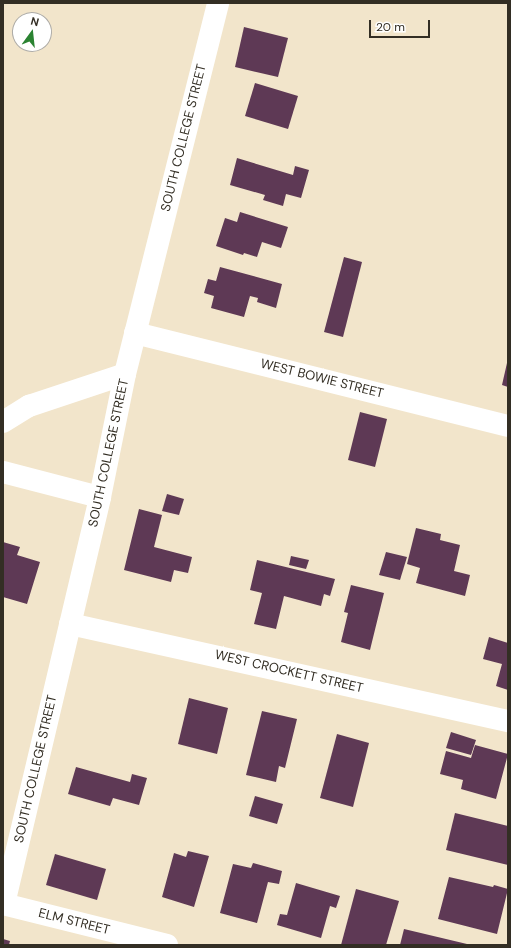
<!DOCTYPE html>
<style>
body{margin:0}
#map{position:relative;width:511px;height:948px;overflow:hidden;background:#f2e5cb;font-family:"DM Sans",sans-serif}
div>[style]{position:absolute}
[style*='--x']{left:calc(var(--x)*1px);top:calc(var(--y)*1px);width:calc(var(--w)*1px);rotate:calc(var(--a)*1deg)}
.building>*{inset:0;background:#5e3955}
.minor>*{height:22px;margin:-11px;padding:0 11px;transform-origin:11px;border-radius:11px;background:#fff}
.tertiary>*{height:22px;margin:-11px;padding:0 11px;transform-origin:11px;border-radius:11px;background:#fff}
span{translate:-50% -50%;white-space:nowrap;text-align:center;line-height:1.15;-webkit-text-stroke:4px #fff;paint-order:stroke}
.street-label{font-size:13px;color:#332e24}
.frame{position:absolute;inset:0;border:4px solid #332e24;pointer-events:none}
.north{position:absolute;left:12px;top:12px;width:40px;height:40px;box-sizing:border-box;background:#fff;border:1px solid #adaba7;border-radius:50%;rotate:15deg;font-size:11px;font-weight:700;line-height:16px;text-align:center;color:#332e24}
.north::after{content:'';display:block;margin:auto;width:14px;height:18px;background:#2b8332;clip-path:polygon(50% 0,100% 100%,50% 72%,0 100%)}
.scale{position:absolute;left:369px;top:20px;width:61px;height:18px;box-sizing:border-box;border:2px solid #332e24;border-top:0;padding-left:5px;font-size:12px;line-height:14px;white-space:nowrap;color:#332e24;-webkit-text-stroke:3px #fff;paint-order:stroke}
</style>
<div id="map">
<div class="building">
<div style="clip-path:polygon(244px 27px,288px 38px,278px 77px,235px 67px)"></div>
<div style="clip-path:polygon(255px 83px,298px 96px,288px 129px,245px 116px)"></div>
<div style="clip-path:polygon(237px 158px,293px 175px,295px 166px,309px 170px,301px 198px,286px 194px,283px 206px,263px 200px,265px 195px,230px 185px)"></div>
<div style="clip-path:polygon(240px 212px,288px 227px,281px 248px,262px 242px,257px 257px,244px 253px,243px 255px,216px 246px,225px 218px,237px 222px)"></div>
<div style="clip-path:polygon(344px 257px,362px 262px,343px 337px,324px 332px)"></div>
<div style="clip-path:polygon(220px 267px,282px 284px,276px 308px,257px 302px,258px 298px,250px 296px,244px 317px,211px 308px,214px 296px,204px 293px,208px 279px,216px 281px)"></div>
<div style="clip-path:polygon(507px 363px,508px 363px,508px 387px,502px 385px)"></div>
<div style="clip-path:polygon(360px 412px,387px 419px,375px 467px,348px 460px)"></div>
<div style="clip-path:polygon(167px 494px,184px 499px,179px 515px,162px 511px)"></div>
<div style="clip-path:polygon(139px 509px,162px 515px,154px 547px,192px 557px,188px 573px,174px 570px,171px 582px,124px 570px)"></div>
<div style="clip-path:polygon(416px 528px,441px 534px,440px 540px,460px 545px,454px 571px,470px 575px,465px 596px,416px 583px,420px 568px,407px 564px)"></div>
<div style="clip-path:polygon(3px 542px,20px 547px,17px 555px,40px 562px,27px 604px,3px 597px)"></div>
<div style="clip-path:polygon(386px 552px,407px 557px,400px 580px,379px 575px)"></div>
<div style="clip-path:polygon(291px 556px,309px 560px,306px 569px,289px 565px)"></div>
<div style="clip-path:polygon(257px 560px,335px 579px,330px 596px,324px 594px,321px 606px,284px 596px,276px 629px,254px 624px,262px 593px,250px 590px)"></div>
<div style="clip-path:polygon(351px 585px,384px 593px,370px 650px,341px 642px,348px 613px,344px 612px)"></div>
<div style="clip-path:polygon(489px 637px,508px 643px,508px 690px,496px 686px,502px 664px,483px 659px)"></div>
<div style="clip-path:polygon(189px 698px,228px 708px,217px 754px,178px 744px)"></div>
<div style="clip-path:polygon(262px 711px,297px 719px,285px 768px,279px 766px,276px 782px,246px 775px)"></div>
<div style="clip-path:polygon(451px 732px,476px 740px,471px 755px,446px 748px)"></div>
<div style="clip-path:polygon(337px 734px,369px 743px,353px 807px,320px 798px)"></div>
<div style="clip-path:polygon(475px 745px,508px 754px,496px 799px,461px 789px,463px 780px,440px 774px,446px 751px,471px 758px)"></div>
<div style="clip-path:polygon(76px 767px,130px 782px,132px 774px,147px 778px,139px 805px,113px 798px,110px 806px,68px 794px)"></div>
<div style="clip-path:polygon(255px 796px,283px 804px,277px 824px,249px 816px)"></div>
<div style="clip-path:polygon(455px 813px,508px 826px,508px 865px,446px 850px)"></div>
<div style="clip-path:polygon(188px 851px,209px 856px,194px 907px,162px 897px,174px 853px,186px 857px)"></div>
<div style="clip-path:polygon(55px 854px,106px 869px,97px 900px,46px 885px)"></div>
<div style="clip-path:polygon(253px 863px,282px 871px,279px 884px,268px 882px,257px 923px,220px 913px,233px 864px,251px 868px)"></div>
<div style="clip-path:polygon(449px 877px,493px 887px,494px 885px,508px 889px,497px 934px,438px 919px)"></div>
<div style="clip-path:polygon(296px 883px,340px 896px,336px 908px,330px 906px,321px 938px,277px 925px,280px 914px,287px 915px)"></div>
<div style="clip-path:polygon(356px 889px,399px 901px,386px 945px,341px 945px)"></div>
<div style="clip-path:polygon(404px 929px,467px 944px,467px 945px,400px 945px)"></div>
<div style="clip-path:polygon(3px 939px,10px 941px,9px 945px,3px 945px)"></div>
</div>
<div class="minor">
<div style="--x:135;--y:333;--w:384;--a:14"></div>
<div style="--x:3;--y:472;--w:100;--a:14.5"></div>
<div style="--x:70;--y:624;--w:449;--a:12.5"></div>
<div style="--x:3;--y:904;--w:169;--a:14"></div>
<div style="--x:4;--y:904;--w:418;--a:-76.7"></div>
<div style="--x:100;--y:497;--w:126;--a:-78.5"></div>
</div>
<div class="tertiary">
<div style="--x:3;--y:422;--w:31;--a:-32"></div>
<div style="--x:29;--y:406;--w:101;--a:-18.4"></div>
<div style="--x:125;--y:374;--w:382;--a:-75.9"></div>
</div>
<div class="street-label">
<span style="left:184px;top:138px;rotate:-76deg">SOUTH COLLEGE STREET</span>
<span style="left:322px;top:379px;rotate:14deg">WEST BOWIE STREET</span>
<span style="left:109px;top:453px;rotate:-78deg">SOUTH COLLEGE STREET</span>
<span style="left:289px;top:672px;rotate:13deg">WEST CROCKETT STREET</span>
<span style="left:36px;top:769px;rotate:-77deg">SOUTH COLLEGE STREET</span>
<span style="left:74px;top:922px;rotate:14deg">ELM STREET</span>
</div>
<div class="frame"></div>
<div class="north">N</div>
<div class="scale">20 m</div>
</div>
